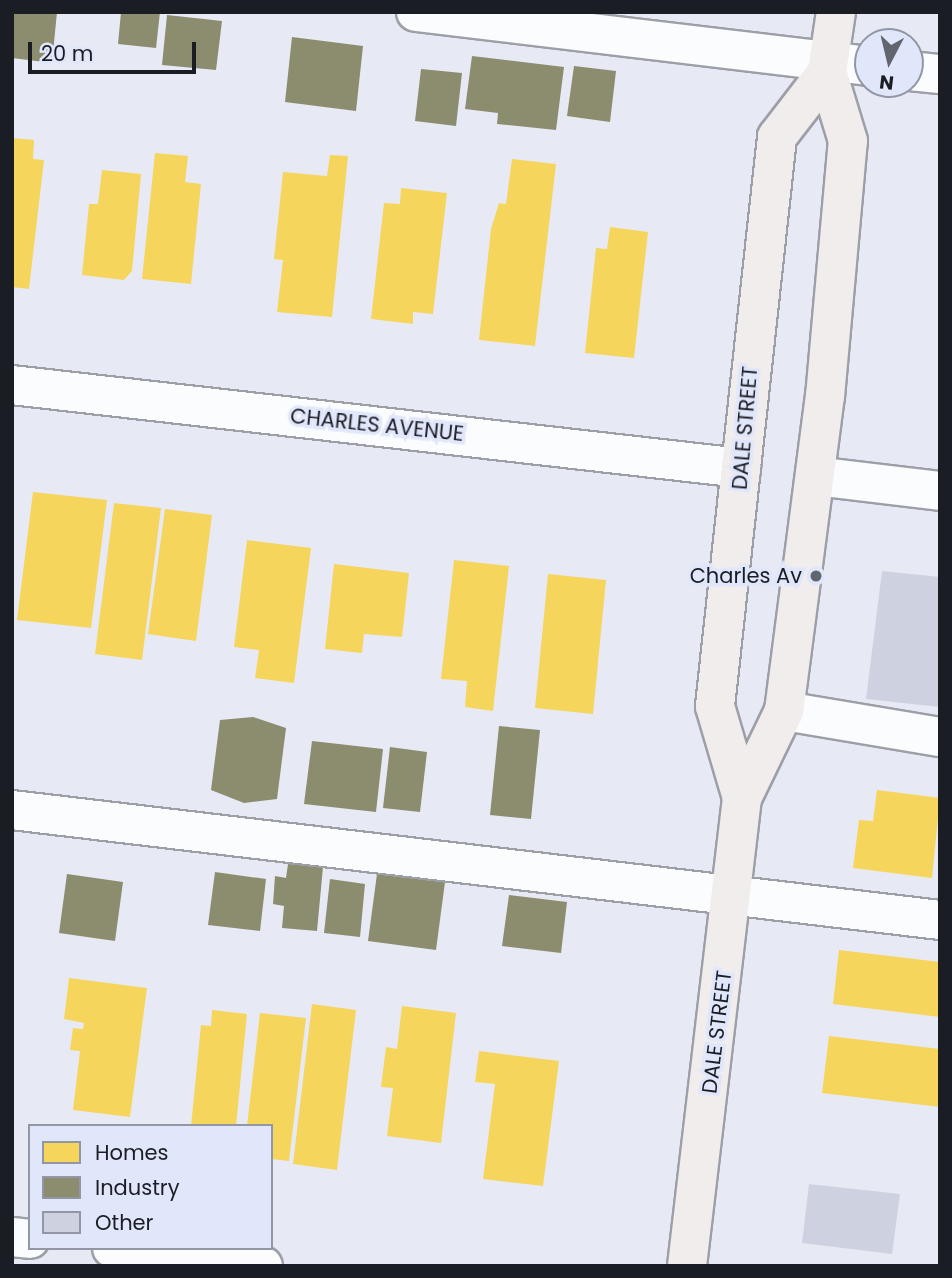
<!DOCTYPE html>
<style>
body{margin:0}
#map{position:relative;width:952px;height:1278px;overflow:hidden;background:#e7eaf5;font-family:Poppins,sans-serif}
div>[style]{position:absolute}
[style*='--x']{left:calc(var(--x)*1px);top:calc(var(--y)*1px);width:calc(var(--w)*1px);rotate:calc(var(--a)*1deg)}
.homes>*{inset:0;background:#f6d55c}
.industry>*{inset:0;background:#8c8c6e}
.building>*{inset:0;background:#ced2e0}
.roads{filter:drop-shadow(2px 0 #9d9fa7) drop-shadow(-2px 0 #9d9fa7) drop-shadow(0 2px #9d9fa7) drop-shadow(0 -2px #9d9fa7)}
.minor>*{height:38px;margin:-19px;padding:0 19px;transform-origin:19px;border-radius:19px;background:#fbfcfe}
.major>*{height:38px;margin:-19px;padding:0 19px;transform-origin:19px;border-radius:19px;background:#f1edec}
.dots>*{width:19px;height:19px;translate:-50% -50%;box-sizing:border-box;border:4px solid #e1e7fb;border-radius:50%}
span{translate:-50% -50%;white-space:nowrap;text-align:center;line-height:1.15;-webkit-text-stroke:7px #e1e7fb;paint-order:stroke}
.street-label{font-size:21px;color:#1b1d24}
.poi-label{font-size:21px;color:#1b1d24}
.right{translate:-100% -50%;text-align:right}
.frame{position:absolute;inset:0;border:14px solid #1b1d24;pointer-events:none}
.legend{position:absolute;left:28px;top:1124px;width:245px;height:126px;box-sizing:border-box;background:#e1e7fb;border:2px solid #9296a5;margin:0;padding:9px 12px;list-style:none;font-size:21px;color:#1b1d24}
.legend li{display:flex;align-items:center;gap:14px;height:35px}
.legend b{width:35px;border:2px solid #9296a5}
.north{position:absolute;left:854px;top:28px;width:70px;height:70px;box-sizing:border-box;background:#e1e7fb;border:2px solid #9296a5;border-radius:50%;rotate:187deg;font-size:19px;font-weight:700;line-height:28px;text-align:center;color:#1b1d24}
.north::after{content:'';display:block;margin:auto;width:24px;height:32px;background:#62656d;clip-path:polygon(50% 0,100% 100%,50% 72%,0 100%)}
.scale{position:absolute;left:28px;top:42px;width:168px;height:32px;box-sizing:border-box;border:4px solid #1b1d24;border-top:0;padding-left:9px;font-size:21px;line-height:24px;white-space:nowrap;color:#1b1d24;-webkit-text-stroke:5px #e1e7fb;paint-order:stroke}
</style>
<div id="map">
<div class="homes">
<div style="clip-path:polygon(12px 138px,34px 140px,33px 159px,44px 160px,29px 289px,12px 287px)"></div>
<div style="clip-path:polygon(155px 153px,188px 156px,185px 182px,201px 184px,191px 284px,142px 279px)"></div>
<div style="clip-path:polygon(330px 155px,348px 156px,332px 317px,277px 312px,283px 260px,274px 259px,283px 172px,327px 176px)"></div>
<div style="clip-path:polygon(512px 159px,556px 164px,535px 346px,479px 340px,491px 229px,499px 203px,506px 204px)"></div>
<div style="clip-path:polygon(102px 170px,141px 174px,132px 271px,124px 280px,82px 275px,89px 204px,98px 204px)"></div>
<div style="clip-path:polygon(401px 188px,447px 193px,433px 314px,413px 312px,413px 324px,371px 319px,384px 203px,400px 204px)"></div>
<div style="clip-path:polygon(610px 227px,648px 232px,634px 358px,585px 353px,596px 248px,607px 249px)"></div>
<div style="clip-path:polygon(33px 492px,107px 500px,91px 628px,17px 620px)"></div>
<div style="clip-path:polygon(114px 503px,161px 508px,142px 660px,95px 654px)"></div>
<div style="clip-path:polygon(165px 509px,212px 515px,196px 641px,148px 634px)"></div>
<div style="clip-path:polygon(247px 540px,311px 548px,294px 683px,255px 678px,259px 650px,234px 647px)"></div>
<div style="clip-path:polygon(454px 560px,509px 566px,493px 711px,465px 707px,467px 681px,441px 679px)"></div>
<div style="clip-path:polygon(334px 564px,409px 573px,402px 637px,364px 634px,362px 653px,325px 649px)"></div>
<div style="clip-path:polygon(548px 574px,606px 580px,593px 714px,535px 708px)"></div>
<div style="clip-path:polygon(877px 790px,940px 798px,932px 878px,853px 868px,859px 820px,873px 821px)"></div>
<div style="clip-path:polygon(839px 950px,940px 962px,940px 1017px,833px 1004px)"></div>
<div style="clip-path:polygon(69px 978px,147px 988px,130px 1117px,73px 1110px,80px 1051px,70px 1050px,73px 1028px,83px 1029px,84px 1023px,64px 1019px)"></div>
<div style="clip-path:polygon(312px 1004px,356px 1010px,337px 1170px,293px 1164px)"></div>
<div style="clip-path:polygon(402px 1006px,456px 1013px,441px 1143px,387px 1136px,393px 1088px,381px 1087px,386px 1047px,397px 1049px)"></div>
<div style="clip-path:polygon(212px 1010px,247px 1014px,236px 1126px,191px 1126px,201px 1025px,211px 1026px)"></div>
<div style="clip-path:polygon(260px 1013px,306px 1018px,289px 1161px,271px 1159px,271px 1126px,247px 1126px)"></div>
<div style="clip-path:polygon(829px 1036px,940px 1049px,940px 1107px,822px 1093px)"></div>
<div style="clip-path:polygon(479px 1051px,559px 1061px,543px 1186px,483px 1179px,495px 1084px,475px 1082px)"></div>
</div>
<div class="industry">
<div style="clip-path:polygon(13px 12px,57px 12px,52px 63px,12px 58px)"></div>
<div style="clip-path:polygon(121px 12px,160px 12px,156px 48px,118px 44px)"></div>
<div style="clip-path:polygon(167px 15px,222px 21px,216px 70px,162px 65px)"></div>
<div style="clip-path:polygon(292px 37px,363px 46px,356px 111px,285px 102px)"></div>
<div style="clip-path:polygon(472px 56px,564px 67px,556px 130px,497px 124px,498px 113px,465px 109px)"></div>
<div style="clip-path:polygon(574px 66px,616px 71px,610px 122px,567px 116px)"></div>
<div style="clip-path:polygon(421px 69px,462px 73px,456px 126px,415px 121px)"></div>
<div style="clip-path:polygon(253px 717px,286px 728px,277px 799px,244px 803px,211px 790px,220px 720px)"></div>
<div style="clip-path:polygon(499px 726px,540px 730px,531px 819px,490px 815px)"></div>
<div style="clip-path:polygon(312px 741px,383px 749px,376px 812px,304px 804px)"></div>
<div style="clip-path:polygon(390px 747px,427px 752px,420px 812px,383px 808px)"></div>
<div style="clip-path:polygon(288px 864px,323px 867px,317px 931px,282px 928px,284px 906px,273px 904px,275px 876px,286px 878px)"></div>
<div style="clip-path:polygon(215px 872px,266px 879px,260px 931px,208px 925px)"></div>
<div style="clip-path:polygon(67px 874px,123px 882px,115px 941px,59px 933px)"></div>
<div style="clip-path:polygon(377px 874px,445px 882px,436px 950px,368px 941px)"></div>
<div style="clip-path:polygon(330px 879px,365px 884px,360px 937px,324px 933px)"></div>
<div style="clip-path:polygon(509px 895px,567px 902px,561px 953px,502px 946px)"></div>
</div>
<div class="building">
<div style="clip-path:polygon(882px 571px,940px 577px,940px 707px,866px 699px)"></div>
<div style="clip-path:polygon(809px 1184px,900px 1194px,892px 1254px,802px 1243px)"></div>
</div>
<div class="roads">
<div class="minor">
<div style="--x:416;--y:12;--w:455;--a:6.8"></div>
<div style="--x:910;--y:71;--w:30;--a:6"></div>
<div style="--x:12;--y:385;--w:734;--a:6.5"></div>
<div style="--x:815;--y:476;--w:126;--a:6.8"></div>
<div style="--x:784;--y:711;--w:158;--a:9.5"></div>
<div style="--x:12;--y:810;--w:934;--a:6.76"></div>
<div style="--x:12;--y:1237;--w:18;--a:6"></div>
<div style="--x:112;--y:1248;--w:152;--a:6.8"></div>
</div>
<div class="major">
<div style="--x:742;--y:798;--w:97;--a:-64.2"></div>
<div style="--x:784;--y:711;--w:317;--a:-82.6"></div>
<div style="--x:825;--y:397;--w:257;--a:-84.9"></div>
<div style="--x:848;--y:141;--w:72;--a:-106.9"></div>
<div style="--x:687;--y:1266;--w:471;--a:-83.3"></div>
<div style="--x:742;--y:798;--w:96;--a:-106.4"></div>
<div style="--x:715;--y:706;--w:572;--a:-83.78"></div>
<div style="--x:777;--y:137;--w:82;--a:-52.4"></div>
<div style="--x:827;--y:72;--w:61;--a:-81.5"></div>
</div>
</div>
<div class="dots">
<div style="left:816px;top:576px;background:#62656d"></div>
</div>
<div class="street-label">
<span style="left:377px;top:425px;rotate:6deg">CHARLES AVENUE</span>
<span style="left:745px;top:428px;rotate:-85deg">DALE STREET</span>
<span style="left:717px;top:1032px;rotate:-83deg">DALE STREET</span>
</div>
<div class="poi-label">
<span class="right" style="left:802px;top:576px">Charles Av</span>
</div>
<div class="frame"></div>
<ul class="legend">
<li><b style="height:19px;background:#f6d55c"></b>Homes</li>
<li><b style="height:19px;background:#8c8c6e"></b>Industry</li>
<li><b style="height:19px;background:#ced2e0"></b>Other</li>
</ul>
<div class="north">N</div>
<div class="scale">20 m</div>
</div>
